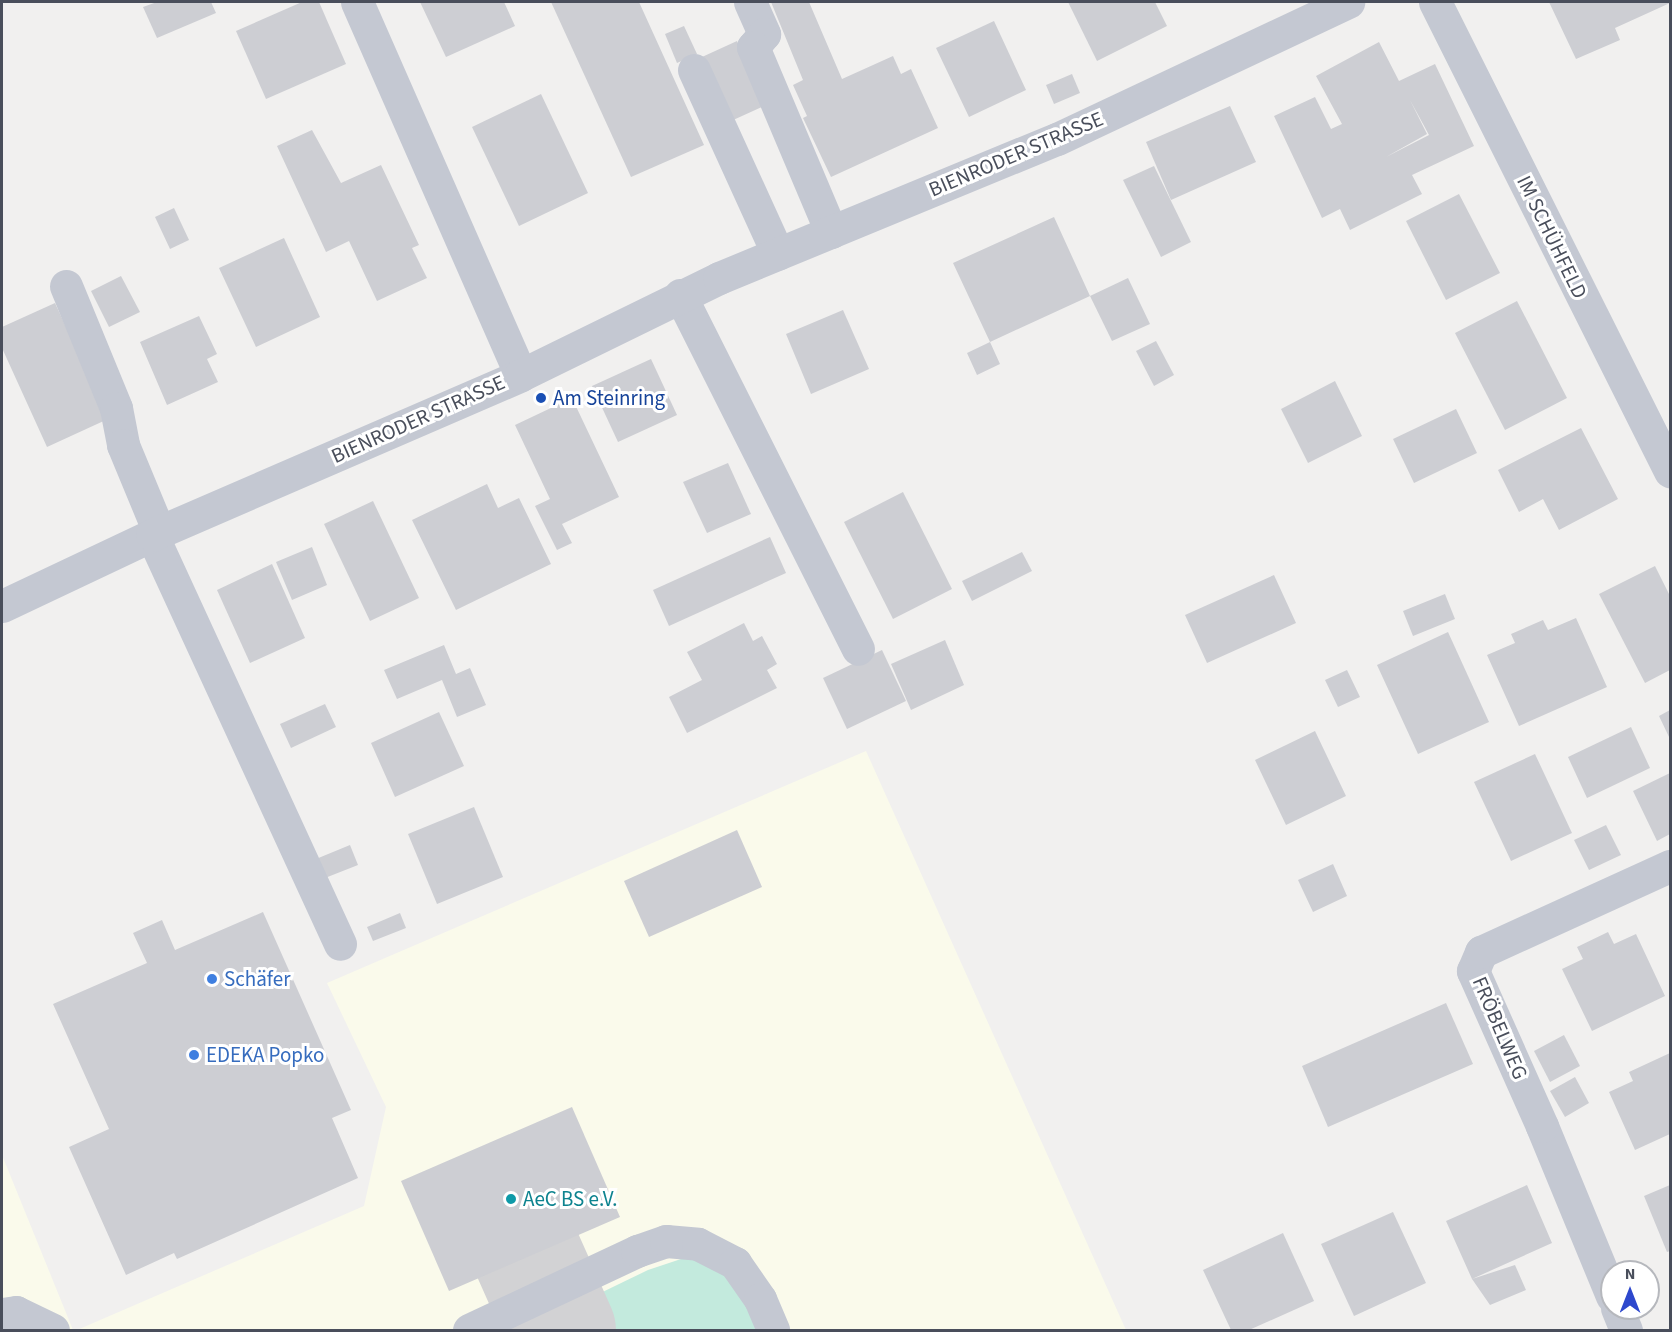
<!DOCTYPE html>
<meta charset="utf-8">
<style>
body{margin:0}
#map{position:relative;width:1672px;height:1332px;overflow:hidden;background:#f1f0ef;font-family:"Source Sans 3",sans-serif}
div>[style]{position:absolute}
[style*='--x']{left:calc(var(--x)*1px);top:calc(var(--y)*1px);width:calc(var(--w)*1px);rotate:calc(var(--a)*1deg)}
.commercial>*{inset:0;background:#fafaeb}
.green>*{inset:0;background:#c3eadd}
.taxiway>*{height:110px;margin:-55px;padding:0 55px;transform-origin:55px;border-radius:55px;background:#d2d2d4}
.building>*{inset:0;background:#cdced3}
.minor>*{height:33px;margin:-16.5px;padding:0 16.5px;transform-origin:16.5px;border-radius:16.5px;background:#c4c8d2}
.dots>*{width:16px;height:16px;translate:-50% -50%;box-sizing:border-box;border:3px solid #fff;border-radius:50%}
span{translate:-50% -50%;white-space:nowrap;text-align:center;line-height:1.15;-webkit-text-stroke:6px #fff;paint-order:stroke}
.street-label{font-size:21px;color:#494e5b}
.transit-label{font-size:21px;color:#164399}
.left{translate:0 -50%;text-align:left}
.shop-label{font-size:21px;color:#366cbe}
.culture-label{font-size:21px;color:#0d838f}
.frame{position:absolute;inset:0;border:3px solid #494e5b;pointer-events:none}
.north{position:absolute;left:1600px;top:1260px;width:60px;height:60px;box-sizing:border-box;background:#fff;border:2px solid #b6b8bd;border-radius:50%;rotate:0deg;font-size:16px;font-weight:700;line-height:24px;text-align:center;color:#494e5b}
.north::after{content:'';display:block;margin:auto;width:21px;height:27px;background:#2e48cd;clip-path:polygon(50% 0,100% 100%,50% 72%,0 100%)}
</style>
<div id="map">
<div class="commercial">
<div style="clip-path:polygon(866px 751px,1126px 1330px,77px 1330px,364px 1206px,386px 1107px,327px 983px)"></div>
<div style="clip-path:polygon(2px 1155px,45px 1261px,73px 1330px,2px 1330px)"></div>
</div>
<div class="green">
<div style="clip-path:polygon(693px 1255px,730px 1268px,768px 1330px,524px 1330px,648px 1270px)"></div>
</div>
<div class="taxiway">
<div style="--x:528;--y:1256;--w:81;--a:66"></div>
</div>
<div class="building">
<div style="clip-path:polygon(157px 2px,211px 2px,216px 13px,157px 38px,143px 7px)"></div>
<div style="clip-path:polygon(302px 2px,319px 2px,346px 64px,266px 99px,236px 31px)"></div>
<div style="clip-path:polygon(420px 2px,504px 2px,515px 26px,446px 57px)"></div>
<div style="clip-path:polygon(551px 2px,639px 2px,704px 145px,631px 177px)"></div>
<div style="clip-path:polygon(771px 2px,809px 2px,842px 79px,893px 56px,901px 74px,911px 69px,938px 128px,831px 177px,803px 118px,807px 116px,793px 85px,803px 80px)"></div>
<div style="clip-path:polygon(1068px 2px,1155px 2px,1167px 26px,1097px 61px)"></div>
<div style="clip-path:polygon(1549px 2px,1670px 2px,1670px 3px,1615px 28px,1620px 40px,1576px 59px)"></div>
<div style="clip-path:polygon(994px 21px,1026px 90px,969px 117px,936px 48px)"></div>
<div style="clip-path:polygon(684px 26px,697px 54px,677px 63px,665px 34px)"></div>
<div style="clip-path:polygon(737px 41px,766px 105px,731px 121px,702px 57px)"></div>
<div style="clip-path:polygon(evenodd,1379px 42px,1399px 81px,1435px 64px,1474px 146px,1412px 175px,1422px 194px,1350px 230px,1340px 209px,1322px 218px,1274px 116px,1315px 97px,1331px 129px,1342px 124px,1316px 76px,1379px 42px,1410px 100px,1429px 135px,1386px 157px,1427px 134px,1410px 100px)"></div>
<div style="clip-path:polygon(1072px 74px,1080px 93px,1054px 104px,1046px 85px)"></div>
<div style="clip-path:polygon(541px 94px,588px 193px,519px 226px,472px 127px)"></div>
<div style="clip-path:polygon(1230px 106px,1256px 162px,1171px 200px,1146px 142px)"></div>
<div style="clip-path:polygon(312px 130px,341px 183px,381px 165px,419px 245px,412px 248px,427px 278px,377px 301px,349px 241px,326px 252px,277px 146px)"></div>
<div style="clip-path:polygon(1154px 166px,1191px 242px,1161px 257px,1123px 180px)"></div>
<div style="clip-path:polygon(1459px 194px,1500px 273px,1446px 300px,1406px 221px)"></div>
<div style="clip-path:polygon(174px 208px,189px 240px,170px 249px,155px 217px)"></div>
<div style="clip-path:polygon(1054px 217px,1090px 296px,990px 342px,1000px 364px,977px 375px,967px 353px,990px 342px,953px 263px)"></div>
<div style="clip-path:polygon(284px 238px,320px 317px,256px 347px,219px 268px)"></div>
<div style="clip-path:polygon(121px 276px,140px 312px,109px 327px,91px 291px)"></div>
<div style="clip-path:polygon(1128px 278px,1150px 324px,1112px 341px,1090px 296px)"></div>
<div style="clip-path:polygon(1517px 301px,1567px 398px,1505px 430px,1455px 333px)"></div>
<div style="clip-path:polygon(55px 303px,108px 419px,47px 447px,2px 348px,2px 327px)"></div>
<div style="clip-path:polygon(843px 310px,869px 369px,811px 394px,786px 334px)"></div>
<div style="clip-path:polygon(199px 316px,217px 354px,207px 359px,218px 382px,167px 405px,140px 342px)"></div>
<div style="clip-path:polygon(1156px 341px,1174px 375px,1154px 386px,1136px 351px)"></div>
<div style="clip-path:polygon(651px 359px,677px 415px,618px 442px,592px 386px)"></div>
<div style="clip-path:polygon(1335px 381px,1362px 436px,1308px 463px,1281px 409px)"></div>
<div style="clip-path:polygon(572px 398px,619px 497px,562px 524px,572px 543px,557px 550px,535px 506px,550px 499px,515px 425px)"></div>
<div style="clip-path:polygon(1456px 409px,1477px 453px,1414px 483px,1393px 439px)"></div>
<div style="clip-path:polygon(1581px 428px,1618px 499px,1559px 530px,1543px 499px,1519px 512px,1498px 470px)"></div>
<div style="clip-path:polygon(728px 463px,751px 514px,707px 533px,683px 482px)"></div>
<div style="clip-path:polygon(487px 484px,498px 508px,519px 498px,551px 564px,456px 610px,412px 520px)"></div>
<div style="clip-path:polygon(903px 492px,952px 589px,893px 619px,844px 522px)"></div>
<div style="clip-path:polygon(373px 501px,419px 598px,370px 621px,324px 524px)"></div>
<div style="clip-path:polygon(770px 537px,786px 573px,669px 626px,653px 590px)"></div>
<div style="clip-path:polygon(312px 547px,327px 585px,292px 600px,276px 562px)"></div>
<div style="clip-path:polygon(1022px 552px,1032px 571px,972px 601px,962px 581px)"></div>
<div style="clip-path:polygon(272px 564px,305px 638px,250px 663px,217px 590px)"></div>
<div style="clip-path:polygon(1655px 566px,1670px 596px,1670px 670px,1645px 683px,1599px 594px)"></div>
<div style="clip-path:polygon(1274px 575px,1296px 623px,1207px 663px,1185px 615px)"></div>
<div style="clip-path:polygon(1445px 594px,1455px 619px,1413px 636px,1403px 611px)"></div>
<div style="clip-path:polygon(1576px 618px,1607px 687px,1519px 726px,1487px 655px,1515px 643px,1511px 634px,1543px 620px,1548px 630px)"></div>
<div style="clip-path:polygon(744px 623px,753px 641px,762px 636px,777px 664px,767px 670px,777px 688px,687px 733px,669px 697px,702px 680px,687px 652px)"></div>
<div style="clip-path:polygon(1448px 632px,1489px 722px,1418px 754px,1377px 665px)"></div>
<div style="clip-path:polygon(945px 640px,964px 685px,911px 710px,891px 664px)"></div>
<div style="clip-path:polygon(444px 645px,456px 674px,470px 668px,486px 705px,457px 717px,442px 680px,397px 699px,384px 670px)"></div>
<div style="clip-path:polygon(882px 650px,906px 701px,847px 729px,823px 678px)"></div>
<div style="clip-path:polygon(1347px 670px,1360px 697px,1338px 707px,1325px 680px)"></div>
<div style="clip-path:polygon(325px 704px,336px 727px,291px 748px,280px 724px)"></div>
<div style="clip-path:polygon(1670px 710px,1670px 739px,1659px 716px)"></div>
<div style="clip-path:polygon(439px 712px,464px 766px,395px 797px,371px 743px)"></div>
<div style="clip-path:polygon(1631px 727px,1650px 768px,1587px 798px,1568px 757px)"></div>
<div style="clip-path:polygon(1315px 731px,1346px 796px,1286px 825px,1255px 760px)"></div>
<div style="clip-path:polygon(1535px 754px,1572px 833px,1511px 861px,1474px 782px)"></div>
<div style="clip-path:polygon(1670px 773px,1670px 834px,1657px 841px,1633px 791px)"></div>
<div style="clip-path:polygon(474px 807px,503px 877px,437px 904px,408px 834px)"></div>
<div style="clip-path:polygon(1606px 825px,1621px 855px,1589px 870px,1574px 840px)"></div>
<div style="clip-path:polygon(737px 830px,762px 887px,649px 937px,624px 881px)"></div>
<div style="clip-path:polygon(350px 845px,358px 865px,325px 878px,316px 859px)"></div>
<div style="clip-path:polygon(1333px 864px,1347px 896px,1313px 912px,1298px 880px)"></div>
<div style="clip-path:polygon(263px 912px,351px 1110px,332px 1118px,358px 1178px,177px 1259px,174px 1253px,126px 1275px,69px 1147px,109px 1129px,53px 1004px,147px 963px,133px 933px,162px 920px,175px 950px)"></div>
<div style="clip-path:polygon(400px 913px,406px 928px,373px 941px,367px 927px)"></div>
<div style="clip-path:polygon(1608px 932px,1614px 944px,1636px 934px,1665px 996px,1592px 1031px,1562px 969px,1583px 959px,1577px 947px)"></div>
<div style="clip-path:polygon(1446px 1003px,1473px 1064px,1328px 1127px,1302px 1066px)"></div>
<div style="clip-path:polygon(1564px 1035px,1580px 1066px,1550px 1082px,1534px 1051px)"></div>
<div style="clip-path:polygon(1670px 1053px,1670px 1134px,1635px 1150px,1609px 1092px,1633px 1081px,1629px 1072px)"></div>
<div style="clip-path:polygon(1575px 1077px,1589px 1103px,1565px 1117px,1550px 1091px)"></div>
<div style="clip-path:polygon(572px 1107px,620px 1217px,449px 1291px,401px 1181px)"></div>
<div style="clip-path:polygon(1527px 1185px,1552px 1243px,1472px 1279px,1515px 1265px,1526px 1290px,1490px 1305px,1472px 1279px,1446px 1221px)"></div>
<div style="clip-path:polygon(1670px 1185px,1670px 1251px,1667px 1252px,1644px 1196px)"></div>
<div style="clip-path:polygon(1393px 1212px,1426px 1283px,1354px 1316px,1321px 1244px)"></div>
<div style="clip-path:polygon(1283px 1233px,1314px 1301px,1249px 1330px,1231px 1330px,1203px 1270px)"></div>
</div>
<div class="minor">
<div style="--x:357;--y:2;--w:407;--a:66.3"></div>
<div style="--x:750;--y:2;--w:35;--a:66"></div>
<div style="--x:764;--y:34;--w:17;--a:130"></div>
<div style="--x:753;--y:47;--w:201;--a:67.1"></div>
<div style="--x:1435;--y:2;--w:525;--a:63.39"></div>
<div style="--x:694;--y:70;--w:202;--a:65.5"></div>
<div style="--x:66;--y:286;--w:132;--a:67.7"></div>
<div style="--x:116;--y:408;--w:38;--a:79"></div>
<div style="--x:123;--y:445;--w:94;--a:67.5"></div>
<div style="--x:680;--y:295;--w:396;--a:63.3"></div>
<div style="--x:152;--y:535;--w:450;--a:65.3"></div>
<div style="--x:2;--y:606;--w:166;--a:-25.3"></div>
<div style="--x:152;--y:535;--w:402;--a:-23.4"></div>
<div style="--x:521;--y:375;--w:220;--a:-26.1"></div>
<div style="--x:719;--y:278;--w:365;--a:-22.4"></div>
<div style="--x:1057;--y:139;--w:322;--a:-25.2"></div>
<div style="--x:1612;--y:1296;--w:184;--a:-112.4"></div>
<div style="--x:1542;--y:1126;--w:170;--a:-114"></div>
<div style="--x:1473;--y:971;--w:21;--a:-67"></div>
<div style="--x:1481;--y:952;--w:208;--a:-24.5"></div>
<div style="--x:1617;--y:1308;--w:24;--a:68"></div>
<div style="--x:2;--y:1314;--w:14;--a:-8"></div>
<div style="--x:16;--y:1312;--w:41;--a:25.9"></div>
<div style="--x:469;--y:1330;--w:186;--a:-25.2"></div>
<div style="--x:637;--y:1251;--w:31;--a:-19"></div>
<div style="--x:666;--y:1241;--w:32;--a:5"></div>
<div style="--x:698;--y:1244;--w:42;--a:27.2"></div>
<div style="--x:735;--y:1263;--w:44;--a:55.2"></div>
<div style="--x:760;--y:1299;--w:34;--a:67"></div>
</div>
<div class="dots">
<div style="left:541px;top:398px;background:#1a4fb4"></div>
<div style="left:212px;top:979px;background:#3f7fe0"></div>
<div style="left:194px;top:1055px;background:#3f7fe0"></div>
<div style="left:511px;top:1199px;background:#0f9aa8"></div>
</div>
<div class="street-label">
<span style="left:1016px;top:154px;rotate:-23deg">BIENRODER STRASSE</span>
<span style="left:1552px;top:237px;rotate:64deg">IM SCHÜHFELD</span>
<span style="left:418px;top:419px;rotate:-24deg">BIENRODER STRASSE</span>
<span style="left:1500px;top:1028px;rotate:67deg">FRÖBELWEG</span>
</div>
<div class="transit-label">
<span class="left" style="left:553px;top:398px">Am Steinring</span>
</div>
<div class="shop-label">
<span class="left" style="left:224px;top:979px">Schäfer</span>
<span class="left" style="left:206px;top:1055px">EDEKA Popko</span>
</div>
<div class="culture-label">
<span class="left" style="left:523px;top:1199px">AeC BS e.V.</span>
</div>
<div class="frame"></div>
<div class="north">N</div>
</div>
